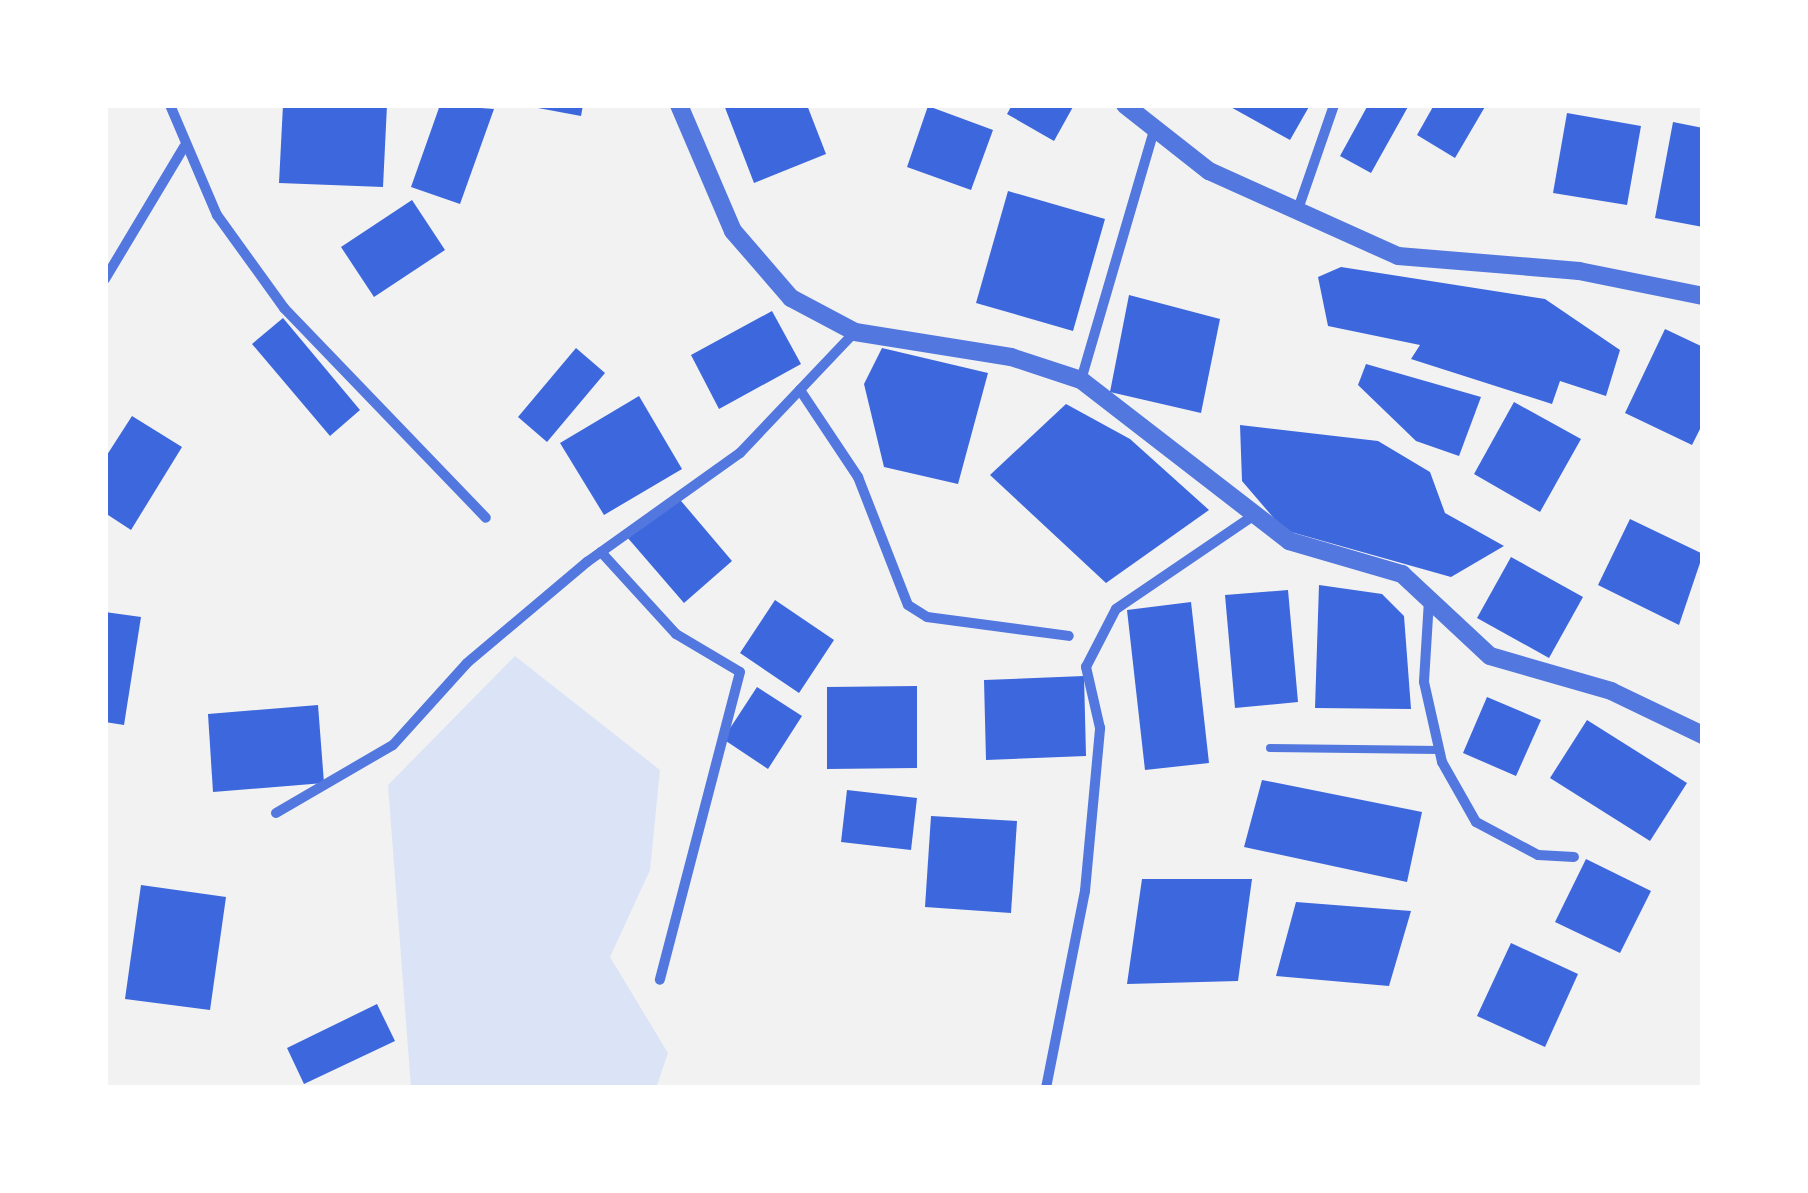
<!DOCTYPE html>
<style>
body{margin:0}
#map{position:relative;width:1808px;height:1193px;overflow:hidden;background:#f2f2f2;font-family:"Varela Round",sans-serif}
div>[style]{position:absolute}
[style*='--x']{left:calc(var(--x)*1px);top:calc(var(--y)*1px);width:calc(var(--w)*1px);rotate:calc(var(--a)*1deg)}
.green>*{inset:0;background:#dbe4f7}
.building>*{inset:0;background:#3d67dc}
.service>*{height:8px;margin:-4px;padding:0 4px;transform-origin:4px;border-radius:4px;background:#5277de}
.minor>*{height:10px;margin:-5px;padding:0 5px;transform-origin:5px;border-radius:5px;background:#5277de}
.tertiary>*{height:18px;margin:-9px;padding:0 9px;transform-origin:9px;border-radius:9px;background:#5277de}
span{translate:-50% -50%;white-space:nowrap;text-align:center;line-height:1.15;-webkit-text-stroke:8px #fff;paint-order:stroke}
.frame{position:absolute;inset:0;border:108px solid #fff;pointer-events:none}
</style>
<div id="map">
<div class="green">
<div style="clip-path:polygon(515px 656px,660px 770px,650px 870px,610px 957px,668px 1053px,656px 1088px,411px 1088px,388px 785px)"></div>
</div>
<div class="building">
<div style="clip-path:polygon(283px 105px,387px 105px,383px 187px,279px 183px)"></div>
<div style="clip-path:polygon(440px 105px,494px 109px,460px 204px,411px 187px)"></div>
<div style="clip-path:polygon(522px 105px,583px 105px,581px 116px)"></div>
<div style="clip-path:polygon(724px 105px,807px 105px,826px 154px,754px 183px)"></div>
<div style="clip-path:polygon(1012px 105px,1074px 105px,1054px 141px,1007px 114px)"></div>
<div style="clip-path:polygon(1227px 105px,1310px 105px,1290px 140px)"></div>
<div style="clip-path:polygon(1368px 105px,1409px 105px,1371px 173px,1340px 156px)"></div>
<div style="clip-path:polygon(1434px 105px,1486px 105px,1455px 158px,1417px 135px)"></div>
<div style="clip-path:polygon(928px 106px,993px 130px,971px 190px,907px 167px)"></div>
<div style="clip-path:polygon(1567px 113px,1641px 126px,1627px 205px,1553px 193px)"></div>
<div style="clip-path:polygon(1673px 122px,1703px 128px,1703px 227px,1655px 218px)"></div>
<div style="clip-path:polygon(1008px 191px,1105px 219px,1073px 331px,976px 303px)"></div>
<div style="clip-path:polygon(412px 200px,445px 250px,374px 297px,341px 247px)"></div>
<div style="clip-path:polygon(1341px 267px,1545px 299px,1620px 350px,1606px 396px,1560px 381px,1552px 404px,1411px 359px,1420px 345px,1328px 326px,1318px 277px)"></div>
<div style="clip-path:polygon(1129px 295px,1220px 319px,1201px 413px,1110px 392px)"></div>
<div style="clip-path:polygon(772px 311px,801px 364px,719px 409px,691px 355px)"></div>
<div style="clip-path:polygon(283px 318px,360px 410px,330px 436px,252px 344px)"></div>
<div style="clip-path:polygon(1665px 329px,1703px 347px,1703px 423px,1692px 445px,1625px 413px)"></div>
<div style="clip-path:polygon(576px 348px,605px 373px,547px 442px,518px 417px)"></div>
<div style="clip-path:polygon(882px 348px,988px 373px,958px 484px,884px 467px,864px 384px)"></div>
<div style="clip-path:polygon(1366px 364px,1481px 397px,1459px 456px,1416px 441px,1358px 385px)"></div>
<div style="clip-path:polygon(639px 396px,682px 469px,604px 515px,560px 443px)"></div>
<div style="clip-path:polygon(1514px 402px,1581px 439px,1540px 512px,1474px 474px)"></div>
<div style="clip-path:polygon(1066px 404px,1130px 439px,1209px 510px,1106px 583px,990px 475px)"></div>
<div style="clip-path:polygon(132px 416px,182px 447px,131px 530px,105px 513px,105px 458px)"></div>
<div style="clip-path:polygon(1240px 425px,1378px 441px,1430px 472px,1445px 513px,1504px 546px,1451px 577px,1284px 530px,1242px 481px)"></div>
<div style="clip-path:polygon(676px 495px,732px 561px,684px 603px,627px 537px)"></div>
<div style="clip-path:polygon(1630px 519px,1703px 554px,1679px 625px,1598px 585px)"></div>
<div style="clip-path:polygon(1511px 557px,1583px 597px,1549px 658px,1477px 618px)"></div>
<div style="clip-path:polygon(1319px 585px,1382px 594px,1404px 616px,1411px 709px,1315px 708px)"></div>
<div style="clip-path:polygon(1288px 590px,1298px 702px,1235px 708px,1225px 595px)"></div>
<div style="clip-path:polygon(775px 600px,834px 640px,799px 693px,740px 653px)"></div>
<div style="clip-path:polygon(1191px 602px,1209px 763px,1145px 770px,1127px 610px)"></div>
<div style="clip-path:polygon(105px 612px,141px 617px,124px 725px,105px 722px)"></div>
<div style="clip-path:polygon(1084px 676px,1086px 756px,986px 760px,984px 680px)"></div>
<div style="clip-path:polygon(917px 686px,917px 768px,827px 769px,827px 687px)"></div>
<div style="clip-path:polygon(757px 687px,802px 716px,768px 769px,723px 739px)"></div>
<div style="clip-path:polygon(1487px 697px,1541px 720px,1516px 776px,1463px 753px)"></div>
<div style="clip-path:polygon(318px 705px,324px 783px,213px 792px,208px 714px)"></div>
<div style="clip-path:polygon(1587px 720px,1687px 783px,1650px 841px,1550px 778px)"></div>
<div style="clip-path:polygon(1262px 780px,1422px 812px,1407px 882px,1244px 847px)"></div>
<div style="clip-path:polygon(847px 790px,917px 798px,911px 850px,841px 842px)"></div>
<div style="clip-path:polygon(931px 816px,1017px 821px,1011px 913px,925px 907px)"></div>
<div style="clip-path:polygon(1586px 859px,1651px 891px,1620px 953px,1555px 922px)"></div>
<div style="clip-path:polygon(1142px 879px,1252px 879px,1238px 981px,1127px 984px)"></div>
<div style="clip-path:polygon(141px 885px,226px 897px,210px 1010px,125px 999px)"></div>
<div style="clip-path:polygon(1296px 902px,1411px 911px,1389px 986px,1276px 976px)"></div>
<div style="clip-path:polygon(1511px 943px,1578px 974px,1545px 1047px,1477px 1016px)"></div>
<div style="clip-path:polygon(377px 1004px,395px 1041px,304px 1084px,287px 1048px)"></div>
</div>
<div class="service">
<div style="--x:1270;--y:748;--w:169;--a:0.7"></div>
</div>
<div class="minor">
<div style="--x:170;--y:105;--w:120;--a:66.9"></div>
<div style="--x:217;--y:215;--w:115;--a:54.2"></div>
<div style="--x:284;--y:308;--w:291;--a:46.1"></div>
<div style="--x:1297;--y:212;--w:113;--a:-70.9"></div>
<div style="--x:105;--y:279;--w:154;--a:-59.1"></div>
<div style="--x:1081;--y:380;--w:256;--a:-73.7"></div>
<div style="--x:800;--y:390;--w:105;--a:56.3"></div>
<div style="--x:858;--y:477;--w:137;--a:68.7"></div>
<div style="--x:908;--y:605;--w:22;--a:32"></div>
<div style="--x:927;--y:617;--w:143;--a:7.6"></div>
<div style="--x:601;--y:552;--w:111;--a:47.6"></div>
<div style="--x:676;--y:634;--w:74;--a:30.7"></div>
<div style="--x:740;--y:672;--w:318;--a:104.6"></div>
<div style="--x:1429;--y:600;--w:82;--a:93.5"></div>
<div style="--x:1424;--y:682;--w:82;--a:77.3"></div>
<div style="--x:1442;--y:762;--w:69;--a:60.5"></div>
<div style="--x:1476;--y:822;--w:70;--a:28"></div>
<div style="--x:1538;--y:855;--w:36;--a:3"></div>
<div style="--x:276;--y:813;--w:135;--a:-30.2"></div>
<div style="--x:393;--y:745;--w:110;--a:-47.9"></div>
<div style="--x:467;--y:663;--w:157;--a:-40.1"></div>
<div style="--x:587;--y:562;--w:188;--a:-35.5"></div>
<div style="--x:740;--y:453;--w:167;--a:-46.5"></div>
<div style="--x:1046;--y:1088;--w:201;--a:-78.8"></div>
<div style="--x:1085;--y:891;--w:164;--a:-84.7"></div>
<div style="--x:1100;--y:728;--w:63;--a:-102.9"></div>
<div style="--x:1086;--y:667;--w:65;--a:-62.7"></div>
<div style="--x:1116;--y:609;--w:169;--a:-34.2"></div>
</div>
<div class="tertiary">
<div style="--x:679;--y:105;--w:137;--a:66.8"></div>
<div style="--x:733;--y:231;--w:89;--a:49.1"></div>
<div style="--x:791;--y:298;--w:72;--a:28"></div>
<div style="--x:855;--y:332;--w:158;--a:9.1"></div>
<div style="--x:1011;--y:357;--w:74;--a:18.2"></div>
<div style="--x:1081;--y:380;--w:263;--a:37.7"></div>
<div style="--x:1289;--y:541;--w:118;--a:16.3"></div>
<div style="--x:1402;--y:574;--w:120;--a:43"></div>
<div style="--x:1490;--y:656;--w:126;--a:16.1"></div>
<div style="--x:1611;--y:691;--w:102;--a:25.6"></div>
<div style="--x:1125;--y:105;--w:107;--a:38.2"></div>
<div style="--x:1209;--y:171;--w:207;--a:24.2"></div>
<div style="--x:1398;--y:256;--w:182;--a:4.7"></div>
<div style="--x:1579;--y:271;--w:126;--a:11.4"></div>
</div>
<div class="frame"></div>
</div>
